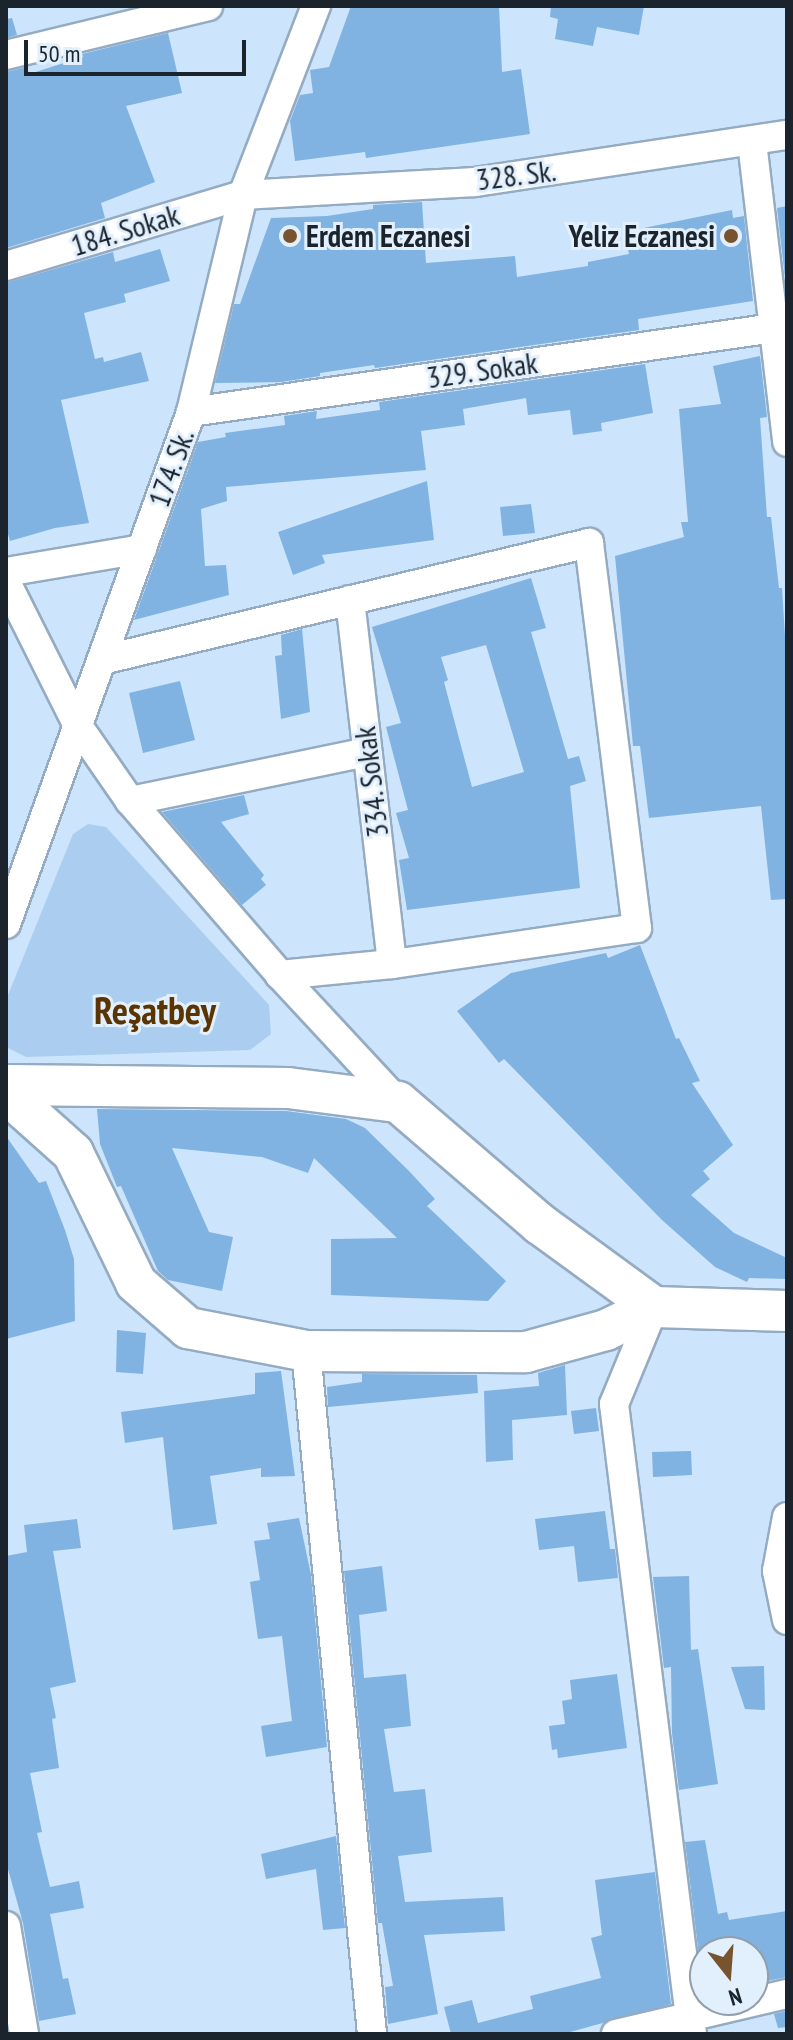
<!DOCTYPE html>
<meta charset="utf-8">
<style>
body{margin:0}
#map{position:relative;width:793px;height:2040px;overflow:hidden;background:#cce4fc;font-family:"PT Sans Narrow",sans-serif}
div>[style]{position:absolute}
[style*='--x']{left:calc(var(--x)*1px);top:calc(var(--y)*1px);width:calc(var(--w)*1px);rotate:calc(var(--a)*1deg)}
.green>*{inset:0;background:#abcef0}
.building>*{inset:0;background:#80b3e2}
.roads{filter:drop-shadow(2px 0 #94abc1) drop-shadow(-2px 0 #94abc1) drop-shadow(0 2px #94abc1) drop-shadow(0 -2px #94abc1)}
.street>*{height:28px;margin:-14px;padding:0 14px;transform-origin:14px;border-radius:14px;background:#fff}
.secondary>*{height:40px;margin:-20px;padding:0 20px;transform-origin:20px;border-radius:20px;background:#fff}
.dots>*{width:22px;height:22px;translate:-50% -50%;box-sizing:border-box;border:4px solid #e2f0fe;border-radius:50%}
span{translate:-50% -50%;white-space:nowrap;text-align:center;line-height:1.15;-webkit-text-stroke:6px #e2f0fe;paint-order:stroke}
.street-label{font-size:30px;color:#1b232c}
.poi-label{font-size:30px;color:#1b232c;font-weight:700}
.left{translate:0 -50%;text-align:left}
.right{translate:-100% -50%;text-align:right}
.district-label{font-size:38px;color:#5a3501;font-weight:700}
.frame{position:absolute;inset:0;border:8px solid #1b232c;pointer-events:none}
.north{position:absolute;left:689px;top:1936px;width:80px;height:80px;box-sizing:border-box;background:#e2f0fe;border:2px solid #929eaa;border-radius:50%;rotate:163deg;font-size:22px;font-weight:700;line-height:32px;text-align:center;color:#1b232c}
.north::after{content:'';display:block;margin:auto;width:28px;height:36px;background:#77542d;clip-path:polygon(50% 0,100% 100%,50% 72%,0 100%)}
.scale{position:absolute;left:24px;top:40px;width:222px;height:36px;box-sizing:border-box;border:4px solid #1b232c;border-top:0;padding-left:10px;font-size:24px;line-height:28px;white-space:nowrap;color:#1b232c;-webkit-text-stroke:6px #e2f0fe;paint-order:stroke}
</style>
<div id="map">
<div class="green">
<div style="clip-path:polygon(88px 824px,106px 827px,269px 1005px,271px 1034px,250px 1050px,26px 1057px,6px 1047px,6px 1000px,73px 834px)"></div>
</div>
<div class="building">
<div style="clip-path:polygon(351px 6px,499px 6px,502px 72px,521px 69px,530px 134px,366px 158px,365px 152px,295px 161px,290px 121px,300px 95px,313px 93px,310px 70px,329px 67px)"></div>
<div style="clip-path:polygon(551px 6px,644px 6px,639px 35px,597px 27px,593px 46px,555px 39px,558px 19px,550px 17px)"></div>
<div style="clip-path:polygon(12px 18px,17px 35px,6px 38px,6px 19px)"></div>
<div style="clip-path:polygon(168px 33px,182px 93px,126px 106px,155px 182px,101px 203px,105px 218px,6px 248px,6px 72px,27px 67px,29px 74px,83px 57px,82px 54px)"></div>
<div style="clip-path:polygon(422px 202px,426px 263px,515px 256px,517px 277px,588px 266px,588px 262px,629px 254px,624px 232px,732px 210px,733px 218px,744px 216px,753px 301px,638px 319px,639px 330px,375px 368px,374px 365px,320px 373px,320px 376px,281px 382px,215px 383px,234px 304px,240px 304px,271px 218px,327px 216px,373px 209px,373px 205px)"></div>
<div style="clip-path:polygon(787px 206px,787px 295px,777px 208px)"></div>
<div style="clip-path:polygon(160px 249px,170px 281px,124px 294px,126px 302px,84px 313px,95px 359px,103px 357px,104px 362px,141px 352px,149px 381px,61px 400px,89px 523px,55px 528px,10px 541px,6px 527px,6px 283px,113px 252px,115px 262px)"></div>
<div style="clip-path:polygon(760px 356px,767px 417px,760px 418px,767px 517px,771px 517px,779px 588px,782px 588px,787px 668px,787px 899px,771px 900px,761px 806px,649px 818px,640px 746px,633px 746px,615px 556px,684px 537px,681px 522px,688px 522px,679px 409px,721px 404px,713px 366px)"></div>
<div style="clip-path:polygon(645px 364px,653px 413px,601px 423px,602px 431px,573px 435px,570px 410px,528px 415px,526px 398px,463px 409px,465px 425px,421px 431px,426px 470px,226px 487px,227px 501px,201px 509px,205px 566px,226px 565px,229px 595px,134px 620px,198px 442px,226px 437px,225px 433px,285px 425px,284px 416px,317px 411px,316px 419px,380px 410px,379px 402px)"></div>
<div style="clip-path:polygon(427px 481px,434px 540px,322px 555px,325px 563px,293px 575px,278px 532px)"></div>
<div style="clip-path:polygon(531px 504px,535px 533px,503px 536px,500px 507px)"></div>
<div style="clip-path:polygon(evenodd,531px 578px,546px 628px,531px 632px,568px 759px,579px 756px,586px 781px,570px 786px,580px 888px,407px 910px,399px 860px,409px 858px,396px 813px,408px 810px,386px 727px,401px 723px,372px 627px,531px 578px,486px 645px,524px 772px,472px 787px,444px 682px,448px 680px,441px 657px,486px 645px)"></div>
<div style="clip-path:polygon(302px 629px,310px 712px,281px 719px,275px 656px,282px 655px,281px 635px)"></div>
<div style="clip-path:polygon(180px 681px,195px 740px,143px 753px,129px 693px)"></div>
<div style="clip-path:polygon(244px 795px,249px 814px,221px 822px,264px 875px,261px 879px,266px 885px,242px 905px,162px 812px)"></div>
<div style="clip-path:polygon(640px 945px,676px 1039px,679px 1038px,700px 1081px,692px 1083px,733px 1145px,703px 1171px,710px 1179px,691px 1195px,734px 1233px,787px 1258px,787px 1279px,749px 1278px,747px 1282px,715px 1267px,662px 1220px,504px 1059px,499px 1063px,457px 1011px,511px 973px,606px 953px,608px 958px)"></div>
<div style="clip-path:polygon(97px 1109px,286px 1111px,346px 1119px,365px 1128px,409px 1171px,435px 1199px,427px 1206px,506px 1281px,488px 1301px,331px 1295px,331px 1239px,397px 1238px,314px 1158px,308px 1173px,262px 1157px,172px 1148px,209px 1232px,233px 1237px,222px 1291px,168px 1280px,158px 1271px,121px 1186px,117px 1187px,100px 1144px)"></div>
<div style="clip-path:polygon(6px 1136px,39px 1183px,46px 1181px,65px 1230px,74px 1259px,75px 1321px,6px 1339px)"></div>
<div style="clip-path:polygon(117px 1330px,146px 1333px,143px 1374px,116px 1372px)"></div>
<div style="clip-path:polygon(565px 1365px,567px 1415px,512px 1420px,513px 1460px,486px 1462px,484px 1391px,539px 1386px,538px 1373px)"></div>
<div style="clip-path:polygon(281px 1371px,295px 1476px,261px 1477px,261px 1468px,210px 1476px,217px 1524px,173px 1530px,163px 1437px,125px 1443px,121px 1412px,255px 1394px,255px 1373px)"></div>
<div style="clip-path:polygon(362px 1374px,477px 1375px,478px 1393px,328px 1407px,327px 1387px,362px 1382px)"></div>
<div style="clip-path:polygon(596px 1408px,599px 1431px,574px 1434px,571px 1411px)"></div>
<div style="clip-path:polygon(691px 1451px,692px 1475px,653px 1477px,652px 1452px)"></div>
<div style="clip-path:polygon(605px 1511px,610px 1549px,615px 1549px,618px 1578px,578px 1582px,574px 1546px,539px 1550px,535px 1519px)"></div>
<div style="clip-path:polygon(299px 1518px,311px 1575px,327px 1747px,266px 1757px,261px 1726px,292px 1721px,282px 1636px,258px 1639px,250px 1582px,260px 1580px,254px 1541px,270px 1539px,267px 1523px)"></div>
<div style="clip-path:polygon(77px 1519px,81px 1548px,53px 1551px,76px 1682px,50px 1688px,56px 1718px,52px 1719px,59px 1768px,30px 1773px,42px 1832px,37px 1833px,50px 1887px,79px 1881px,84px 1908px,50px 1914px,63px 1979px,68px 1978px,76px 2014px,39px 2021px,23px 1923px,6px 1862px,6px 1556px,27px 1552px,24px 1525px)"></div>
<div style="clip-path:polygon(382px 1566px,387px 1611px,359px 1615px,364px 1678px,406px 1674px,411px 1726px,384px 1729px,394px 1792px,425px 1789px,432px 1852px,398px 1856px,405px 1902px,503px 1897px,505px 1931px,424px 1935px,438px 2014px,388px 2024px,385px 1987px,393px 1986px,382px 1923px,378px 1923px,344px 1571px)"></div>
<div style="clip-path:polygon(689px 1576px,691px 1650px,698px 1649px,718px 1784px,679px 1790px,672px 1733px,671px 1667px,664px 1668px,653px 1577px)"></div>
<div style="clip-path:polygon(764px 1666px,765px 1710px,745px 1709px,731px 1667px)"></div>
<div style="clip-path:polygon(617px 1674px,627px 1748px,558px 1758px,557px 1749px,552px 1750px,549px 1726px,565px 1724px,562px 1701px,572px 1699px,570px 1680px)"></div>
<div style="clip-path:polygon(336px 1836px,345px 1928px,323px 1930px,316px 1869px,266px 1879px,261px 1854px)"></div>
<div style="clip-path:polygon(705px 1840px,718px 1914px,727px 1912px,729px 1920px,787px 1911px,787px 1977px,767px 1981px,759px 1949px,705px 1952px,704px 1996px,685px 1842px)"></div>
<div style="clip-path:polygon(655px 1872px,671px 2004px,563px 2034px,451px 2034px,444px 2007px,472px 2000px,478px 2023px,533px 2009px,530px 1996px,601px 1978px,591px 1938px,602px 1935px,595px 1880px)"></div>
<div style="clip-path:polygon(787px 2011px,787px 2027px,778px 2028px,774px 2014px)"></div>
</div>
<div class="roads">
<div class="street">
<div style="--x:6;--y:55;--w:208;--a:-13.6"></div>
<div style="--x:752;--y:142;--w:302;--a:83.3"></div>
<div style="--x:6;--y:266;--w:247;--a:-16.7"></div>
<div style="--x:243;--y:195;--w:232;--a:-3.2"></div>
<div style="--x:475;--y:182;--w:316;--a:-8.6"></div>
<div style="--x:191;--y:412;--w:589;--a:-8.2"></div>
<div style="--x:6;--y:572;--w:138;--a:-9.6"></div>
<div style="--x:6;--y:582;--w:161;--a:63.4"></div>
<div style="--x:78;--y:726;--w:91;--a:55.3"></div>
<div style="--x:130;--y:801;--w:230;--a:49.2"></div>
<div style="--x:280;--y:975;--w:173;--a:47.1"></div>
<div style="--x:350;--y:600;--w:366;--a:83.4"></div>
<div style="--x:102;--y:660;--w:501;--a:-13.51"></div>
<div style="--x:589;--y:543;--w:388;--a:82.9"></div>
<div style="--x:637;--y:928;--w:248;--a:171.6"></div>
<div style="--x:392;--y:964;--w:113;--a:174.4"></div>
<div style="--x:130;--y:801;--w:242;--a:-11.7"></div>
<div style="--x:6;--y:924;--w:544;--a:-70.13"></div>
<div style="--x:191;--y:412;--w:223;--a:-76.5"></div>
<div style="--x:243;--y:195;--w:203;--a:-68.9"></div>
<div style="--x:654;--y:1307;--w:105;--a:112.4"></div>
<div style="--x:614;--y:1404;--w:635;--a:82.94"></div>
<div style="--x:306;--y:1351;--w:686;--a:84.48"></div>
<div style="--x:787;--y:1517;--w:55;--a:100.5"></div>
<div style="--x:777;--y:1571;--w:50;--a:78.5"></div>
<div style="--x:6;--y:1926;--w:109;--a:80.5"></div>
<div style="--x:616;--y:2034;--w:176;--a:-13.2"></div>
</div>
<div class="secondary">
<div style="--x:6;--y:1085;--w:282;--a:0.6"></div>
<div style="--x:288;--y:1088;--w:111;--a:7.3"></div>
<div style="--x:398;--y:1102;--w:187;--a:40.7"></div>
<div style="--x:540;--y:1224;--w:141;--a:36.1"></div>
<div style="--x:6;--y:1093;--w:90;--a:41.8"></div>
<div style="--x:73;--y:1153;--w:144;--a:64.1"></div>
<div style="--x:136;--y:1283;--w:69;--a:40.9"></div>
<div style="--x:188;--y:1328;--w:120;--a:11"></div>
<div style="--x:306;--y:1351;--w:220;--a:0.3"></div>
<div style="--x:526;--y:1352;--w:83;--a:-15.4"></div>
<div style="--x:606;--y:1330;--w:53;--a:-25.6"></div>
<div style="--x:654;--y:1307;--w:133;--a:1.7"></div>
</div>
</div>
<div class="dots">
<div style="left:290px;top:236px;background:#77542d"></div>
<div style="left:731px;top:236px;background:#77542d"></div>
</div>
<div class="street-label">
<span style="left:516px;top:175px;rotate:-7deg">328. Sk.</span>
<span style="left:125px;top:230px;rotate:-17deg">184. Sokak</span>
<span style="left:482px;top:370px;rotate:-8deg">329. Sokak</span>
<span style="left:171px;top:468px;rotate:-70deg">174. Sk.</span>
<span style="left:371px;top:782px;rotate:-97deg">334. Sokak</span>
</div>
<div class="poi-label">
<span class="left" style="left:306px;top:236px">Erdem Eczanesi</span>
<span class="right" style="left:715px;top:236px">Yeliz Eczanesi</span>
</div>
<div class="district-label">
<span style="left:155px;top:1010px">Reşatbey</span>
</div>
<div class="frame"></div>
<div class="north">N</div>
<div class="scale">50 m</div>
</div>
